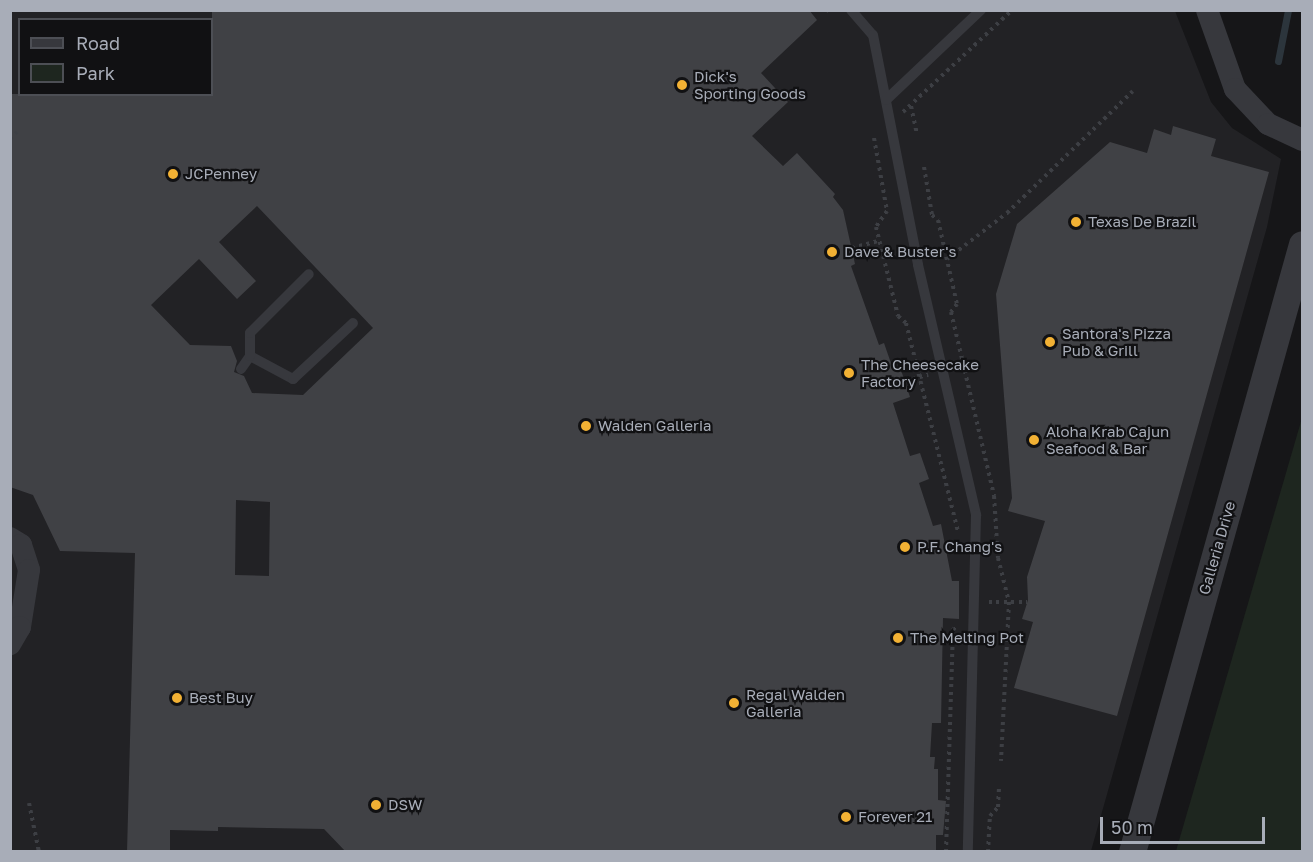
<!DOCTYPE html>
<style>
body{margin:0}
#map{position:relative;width:1313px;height:862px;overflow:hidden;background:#161618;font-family:"Golos Text",sans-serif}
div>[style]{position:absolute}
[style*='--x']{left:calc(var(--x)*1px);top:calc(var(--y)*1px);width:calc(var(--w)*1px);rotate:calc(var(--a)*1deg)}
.built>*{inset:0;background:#222225}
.green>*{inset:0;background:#1e261f}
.stream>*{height:7px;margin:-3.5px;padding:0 3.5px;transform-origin:3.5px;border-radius:3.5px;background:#2c353c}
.building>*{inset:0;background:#404145}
.path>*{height:4px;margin-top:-2px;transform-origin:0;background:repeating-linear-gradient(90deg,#3d3f44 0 3px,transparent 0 7.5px)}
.service>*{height:10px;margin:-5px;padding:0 5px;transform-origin:5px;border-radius:5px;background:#37383d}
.minor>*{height:22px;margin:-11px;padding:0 11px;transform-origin:11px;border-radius:11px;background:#37383d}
.tertiary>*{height:27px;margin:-13.5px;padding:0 13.5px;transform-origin:13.5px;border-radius:13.5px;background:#37383d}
.dots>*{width:16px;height:16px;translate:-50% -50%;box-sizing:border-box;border:3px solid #111113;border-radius:50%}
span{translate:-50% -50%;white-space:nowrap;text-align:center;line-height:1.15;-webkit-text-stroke:4.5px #111113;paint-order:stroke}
.poi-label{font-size:15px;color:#a8adb8}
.left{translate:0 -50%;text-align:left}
.street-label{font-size:15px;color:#a8adb8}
.frame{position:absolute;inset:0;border:12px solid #a8adb8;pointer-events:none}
.legend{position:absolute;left:18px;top:18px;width:195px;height:78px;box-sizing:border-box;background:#111113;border:2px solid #4d4f55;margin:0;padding:8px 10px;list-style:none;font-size:18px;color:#a8adb8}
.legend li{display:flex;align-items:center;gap:12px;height:30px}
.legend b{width:30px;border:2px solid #4d4f55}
.scale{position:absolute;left:1100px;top:817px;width:165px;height:27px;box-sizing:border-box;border:3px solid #a8adb8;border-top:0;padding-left:8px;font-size:18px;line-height:21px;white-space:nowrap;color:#a8adb8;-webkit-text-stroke:4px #111113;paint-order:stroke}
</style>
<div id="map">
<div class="built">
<div style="clip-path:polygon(evenodd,10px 11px,1175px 11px,1211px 102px,1232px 128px,1281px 159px,1267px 227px,1091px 851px,11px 851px,10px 11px,20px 20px,212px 20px,212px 94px,20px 94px,20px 20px)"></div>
</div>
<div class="green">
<div style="clip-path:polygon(1302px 418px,1302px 851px,1176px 851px)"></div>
</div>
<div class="stream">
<div style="--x:1278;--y:61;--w:52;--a:-78.9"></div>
</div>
<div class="building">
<div style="clip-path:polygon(evenodd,212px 10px,809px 10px,817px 20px,761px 73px,788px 102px,752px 136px,783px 166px,797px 153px,835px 194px,833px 197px,843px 210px,855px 264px,851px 266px,879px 345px,884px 343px,893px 369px,900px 367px,910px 397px,893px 403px,910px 456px,920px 453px,929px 479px,919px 483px,933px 526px,941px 524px,952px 581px,959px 581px,959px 619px,943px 618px,941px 723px,932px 723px,930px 757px,935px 757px,934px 769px,938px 769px,938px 800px,946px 801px,943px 835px,936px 835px,936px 852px,346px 852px,324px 829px,218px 827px,218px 831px,170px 830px,170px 852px,127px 852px,135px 553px,60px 551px,33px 495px,10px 487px,10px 94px,212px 94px,212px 10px,257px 206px,373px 328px,303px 395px,252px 393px,244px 376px,234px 372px,237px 361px,231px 346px,190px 345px,151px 305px,199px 259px,237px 299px,256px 281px,219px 242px,257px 206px,212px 10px,236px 500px,270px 502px,269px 576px,235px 575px,236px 500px)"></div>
<div style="clip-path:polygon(1173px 126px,1216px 139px,1211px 156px,1269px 172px,1117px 716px,1014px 688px,1033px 622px,1022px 619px,1028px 600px,1027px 577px,1045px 521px,1008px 511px,1012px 498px,996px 294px,1017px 224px,1110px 142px,1147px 153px,1154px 129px,1171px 135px)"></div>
</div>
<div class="path">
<div style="--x:828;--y:10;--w:2;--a:63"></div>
<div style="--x:911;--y:106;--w:29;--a:78"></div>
<div style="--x:903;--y:112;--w:149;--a:-43.1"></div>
<div style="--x:874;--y:138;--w:74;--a:79.9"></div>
<div style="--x:887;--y:211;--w:19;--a:125"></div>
<div style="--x:876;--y:227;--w:92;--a:76.1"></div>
<div style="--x:898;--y:316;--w:11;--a:41"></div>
<div style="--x:906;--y:323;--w:214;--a:76"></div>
<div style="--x:10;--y:139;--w:10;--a:-45"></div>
<div style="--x:924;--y:167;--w:49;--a:80.5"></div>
<div style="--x:932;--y:215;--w:8;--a:40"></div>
<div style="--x:938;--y:220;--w:86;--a:77.3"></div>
<div style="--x:957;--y:304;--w:10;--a:127"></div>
<div style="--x:951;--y:312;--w:189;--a:76.8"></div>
<div style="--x:994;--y:496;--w:62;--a:86.3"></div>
<div style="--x:998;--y:558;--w:45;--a:76"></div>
<div style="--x:1009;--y:602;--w:159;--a:92.9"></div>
<div style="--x:852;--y:248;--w:28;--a:-15"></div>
<div style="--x:947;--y:259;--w:76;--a:-37.5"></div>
<div style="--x:1007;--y:213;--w:175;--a:-44.1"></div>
<div style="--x:905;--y:381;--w:24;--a:-15"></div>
<div style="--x:989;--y:602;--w:38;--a:0"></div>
<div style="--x:29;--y:803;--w:50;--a:78.5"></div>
<div style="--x:946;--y:852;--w:222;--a:-88.2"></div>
<div style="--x:953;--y:630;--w:5;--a:-53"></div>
<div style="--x:988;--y:852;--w:36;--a:-87"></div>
<div style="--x:990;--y:816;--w:12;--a:-48"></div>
<div style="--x:998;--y:807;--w:21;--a:-87"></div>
</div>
<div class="service">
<div style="--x:851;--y:10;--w:33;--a:49"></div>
<div style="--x:873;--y:35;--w:234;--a:78.9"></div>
<div style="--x:918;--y:265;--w:257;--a:76.9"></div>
<div style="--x:976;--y:515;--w:337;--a:91.4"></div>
<div style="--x:886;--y:100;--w:131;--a:-43.5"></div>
<div style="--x:250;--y:356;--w:49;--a:28.1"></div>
<div style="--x:293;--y:379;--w:82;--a:-43"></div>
<div style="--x:241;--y:369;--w:16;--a:-55"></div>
<div style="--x:250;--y:356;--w:23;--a:-90"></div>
<div style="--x:250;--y:333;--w:83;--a:-45"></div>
</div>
<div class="minor">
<div style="--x:1207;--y:10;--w:84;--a:70.5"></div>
<div style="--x:1235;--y:89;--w:48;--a:46.7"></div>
<div style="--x:1268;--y:124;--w:38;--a:25"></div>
<div style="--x:10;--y:538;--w:13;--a:32"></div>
<div style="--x:21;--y:545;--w:26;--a:72"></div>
<div style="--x:29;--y:570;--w:58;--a:99"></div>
<div style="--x:20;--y:627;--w:20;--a:120"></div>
</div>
<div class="tertiary">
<div style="--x:1132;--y:852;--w:631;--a:-74.38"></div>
</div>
<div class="dots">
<div style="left:682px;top:85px;background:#f2b134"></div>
<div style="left:173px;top:174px;background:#f2b134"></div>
<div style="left:1076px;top:222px;background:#f2b134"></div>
<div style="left:832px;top:252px;background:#f2b134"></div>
<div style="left:1050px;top:342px;background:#f2b134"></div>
<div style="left:849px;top:373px;background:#f2b134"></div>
<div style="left:586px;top:426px;background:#f2b134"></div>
<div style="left:1034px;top:440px;background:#f2b134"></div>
<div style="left:905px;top:547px;background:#f2b134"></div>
<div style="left:898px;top:638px;background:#f2b134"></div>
<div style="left:177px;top:698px;background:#f2b134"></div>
<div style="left:734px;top:703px;background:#f2b134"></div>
<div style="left:376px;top:805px;background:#f2b134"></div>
<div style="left:846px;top:817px;background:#f2b134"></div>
</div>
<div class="poi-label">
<span class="left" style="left:694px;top:85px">Dick's<br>Sporting Goods</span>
<span class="left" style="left:185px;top:174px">JCPenney</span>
<span class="left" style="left:1088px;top:222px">Texas De Brazil</span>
<span class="left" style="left:844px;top:252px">Dave &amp; Buster's</span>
<span class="left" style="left:1062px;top:342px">Santora's Pizza<br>Pub &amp; Grill</span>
<span class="left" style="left:861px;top:373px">The Cheesecake<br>Factory</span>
<span class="left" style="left:598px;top:426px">Walden Galleria</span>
<span class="left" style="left:1046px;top:440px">Aloha Krab Cajun<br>Seafood &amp; Bar</span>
<span class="left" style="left:917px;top:547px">P.F. Chang's</span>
<span class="left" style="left:910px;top:638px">The Melting Pot</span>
<span class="left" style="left:746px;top:703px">Regal Walden<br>Galleria</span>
<span class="left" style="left:189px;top:698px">Best Buy</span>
<span class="left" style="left:388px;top:805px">DSW</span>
<span class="left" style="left:858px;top:817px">Forever 21</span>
</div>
<div class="street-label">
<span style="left:1217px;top:548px;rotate:-74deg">Galleria Drive</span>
</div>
<div class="frame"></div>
<ul class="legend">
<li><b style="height:8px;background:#37383d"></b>Road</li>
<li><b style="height:16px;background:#1e261f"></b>Park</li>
</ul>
<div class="scale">50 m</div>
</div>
